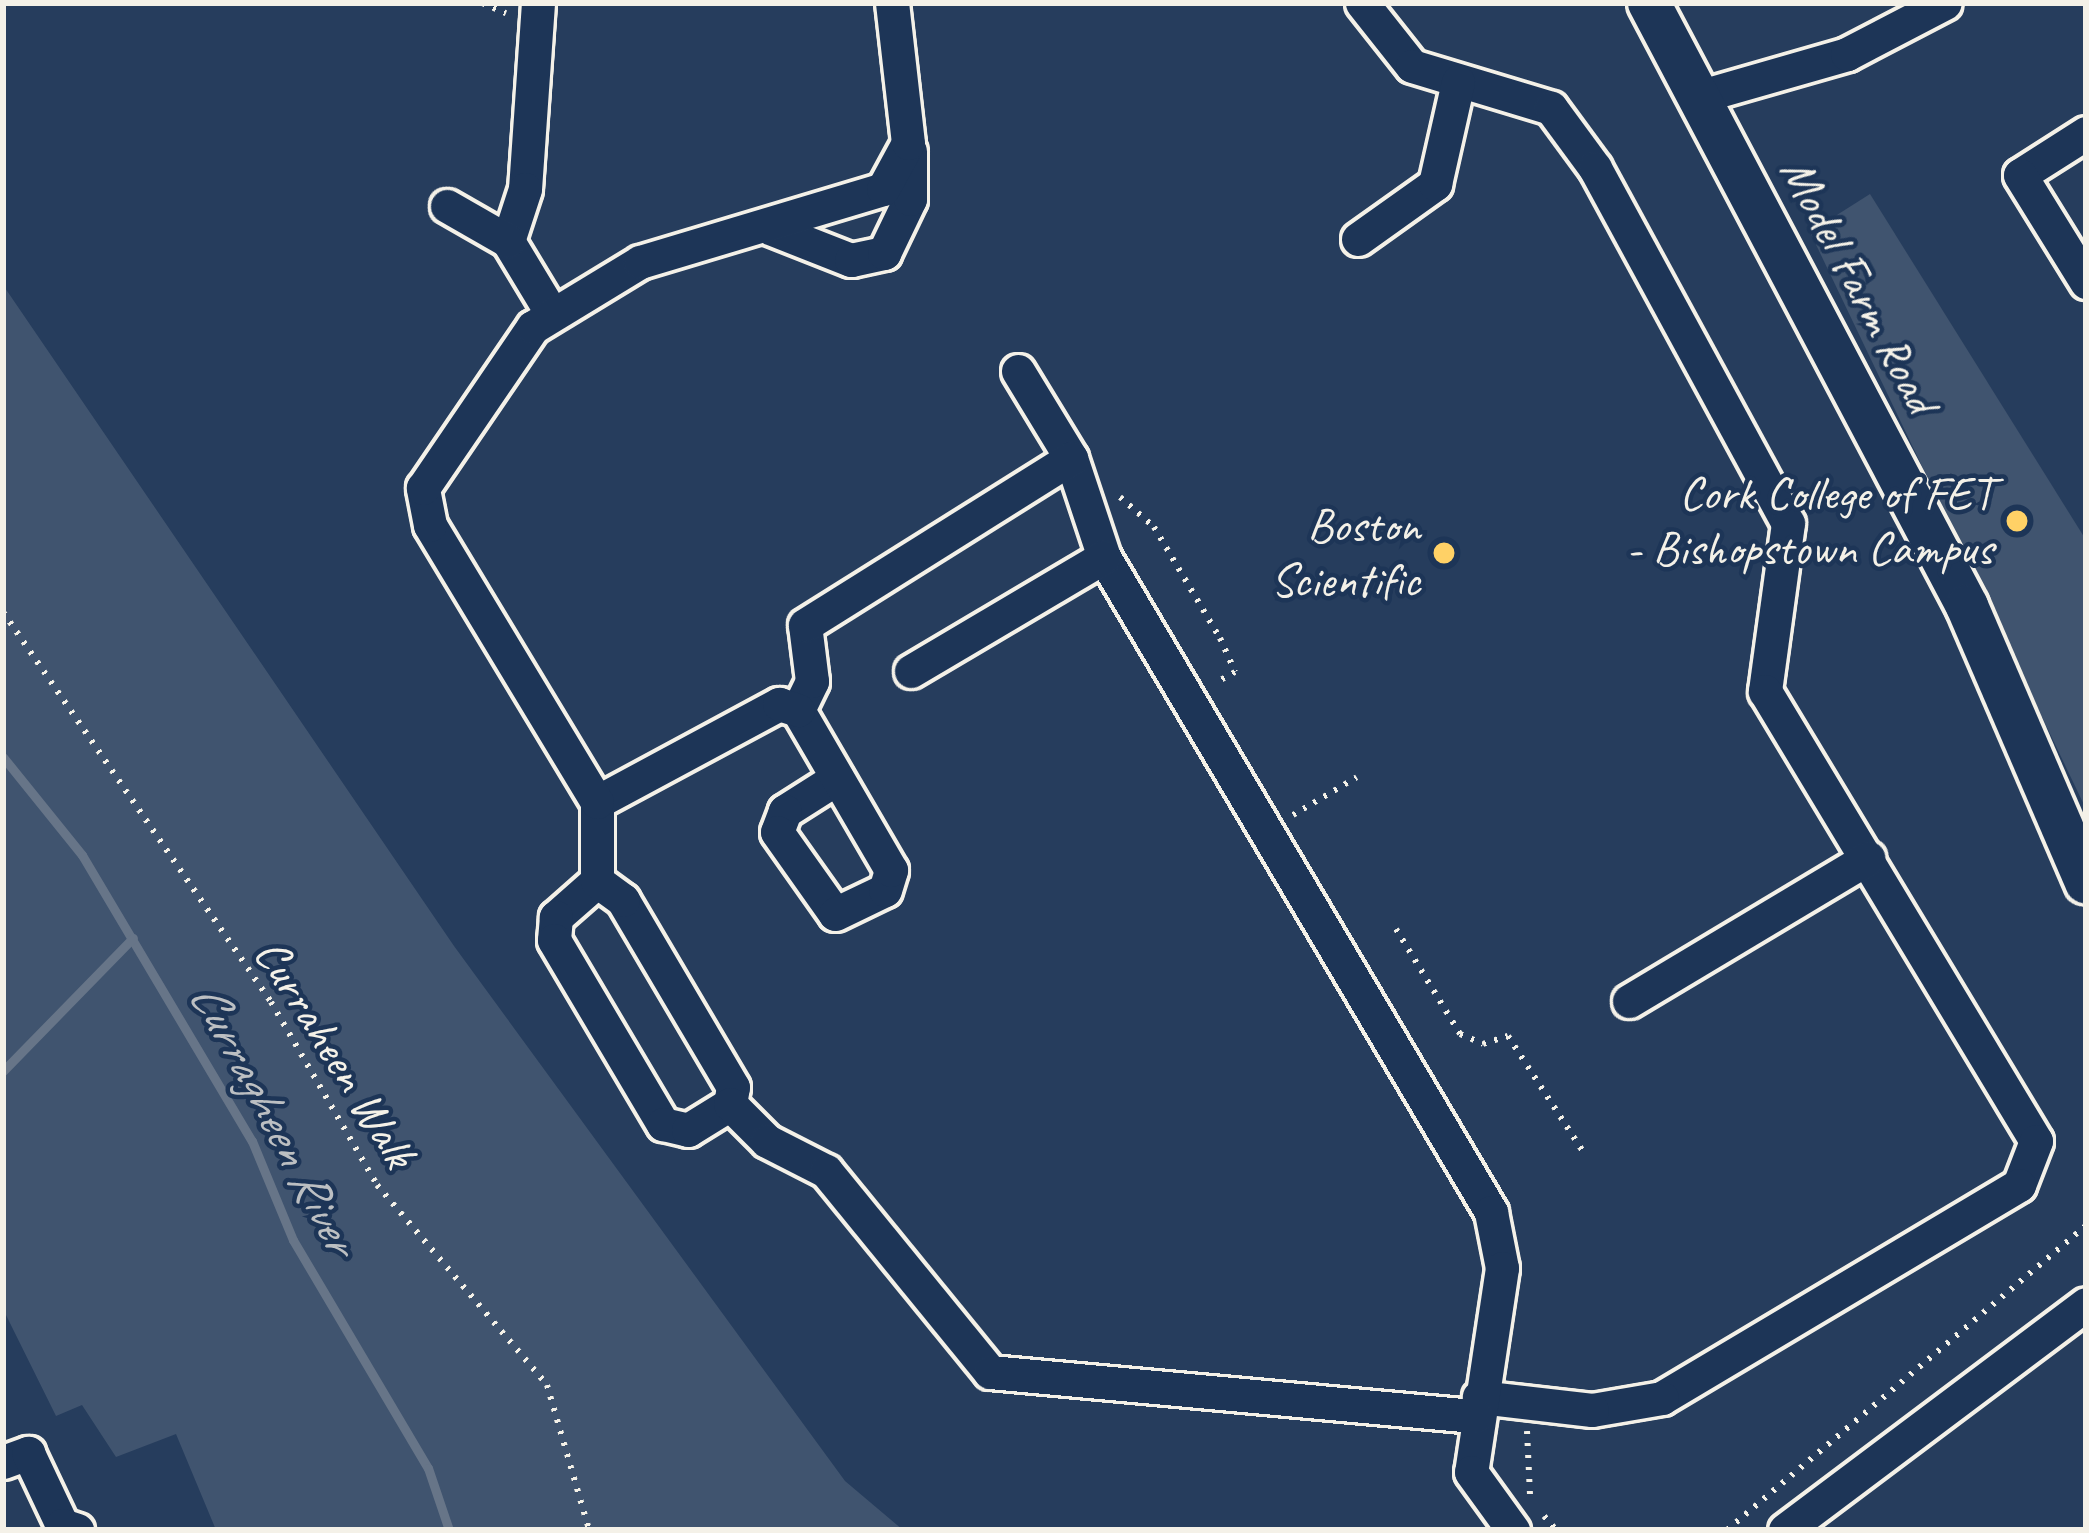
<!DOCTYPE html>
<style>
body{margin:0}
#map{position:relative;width:2089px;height:1533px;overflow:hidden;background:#263d5d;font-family:Caveat,sans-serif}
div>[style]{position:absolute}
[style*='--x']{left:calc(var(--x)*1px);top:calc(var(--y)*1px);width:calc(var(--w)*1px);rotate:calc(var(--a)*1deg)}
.green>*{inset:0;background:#40546f}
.stream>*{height:9px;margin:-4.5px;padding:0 4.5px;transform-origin:4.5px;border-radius:4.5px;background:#677588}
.path>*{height:6px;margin-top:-3px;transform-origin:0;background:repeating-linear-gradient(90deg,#f4f1e8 0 3px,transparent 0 12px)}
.roads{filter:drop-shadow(3px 0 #f4f1e8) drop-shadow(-3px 0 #f4f1e8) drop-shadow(0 3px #f4f1e8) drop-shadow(0 -3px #f4f1e8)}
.minor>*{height:33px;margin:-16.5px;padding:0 16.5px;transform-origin:16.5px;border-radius:16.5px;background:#1d3557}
.major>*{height:42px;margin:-21px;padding:0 21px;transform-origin:21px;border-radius:21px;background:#1d3557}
.dots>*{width:33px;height:33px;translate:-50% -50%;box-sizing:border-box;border:6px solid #1d3557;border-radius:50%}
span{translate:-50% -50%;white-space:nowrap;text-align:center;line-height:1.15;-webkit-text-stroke:9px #1d3557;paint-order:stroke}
.street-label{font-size:48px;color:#f4f1e8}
.poi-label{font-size:48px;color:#f4f1e8}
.right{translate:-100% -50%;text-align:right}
.water-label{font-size:51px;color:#bcbfc2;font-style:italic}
.frame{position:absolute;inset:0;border:6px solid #f4f1e8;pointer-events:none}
</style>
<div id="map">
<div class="green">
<div style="clip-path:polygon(1870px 194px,2086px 540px,2086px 809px,1810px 232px)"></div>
<div style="clip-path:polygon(3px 285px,454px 946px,845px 1481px,903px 1530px,216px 1530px,176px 1434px,116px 1457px,82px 1405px,56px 1416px,3px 1309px)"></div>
</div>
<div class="stream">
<div style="--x:3;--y:757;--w:126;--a:51.1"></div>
<div style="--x:82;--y:855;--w:333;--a:59.3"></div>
<div style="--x:252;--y:1141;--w:107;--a:67.5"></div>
<div style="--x:293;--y:1240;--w:265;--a:59.4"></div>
<div style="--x:428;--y:1468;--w:65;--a:71.3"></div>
<div style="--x:3;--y:1071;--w:186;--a:-45.7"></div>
</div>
<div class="path">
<div style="--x:482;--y:3;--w:26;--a:23"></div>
<div style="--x:1120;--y:497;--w:45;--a:41.4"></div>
<div style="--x:1154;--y:527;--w:129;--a:59.3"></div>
<div style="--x:1220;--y:638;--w:37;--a:66"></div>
<div style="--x:1235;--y:672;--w:21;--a:151"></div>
<div style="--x:3;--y:612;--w:473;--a:55.5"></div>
<div style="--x:271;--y:1002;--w:211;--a:59.9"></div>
<div style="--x:377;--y:1185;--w:262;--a:49.6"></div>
<div style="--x:547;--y:1385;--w:151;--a:73.8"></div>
<div style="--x:1293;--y:815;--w:74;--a:-30.7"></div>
<div style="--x:1396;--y:929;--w:123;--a:58.6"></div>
<div style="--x:1460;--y:1034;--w:25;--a:23"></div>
<div style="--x:1483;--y:1044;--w:26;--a:-18"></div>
<div style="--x:1508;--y:1036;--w:143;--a:57"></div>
<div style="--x:1527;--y:1431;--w:64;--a:87.3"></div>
<div style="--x:1544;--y:1516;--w:18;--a:49"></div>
<div style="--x:1727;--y:1530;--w:470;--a:-40.3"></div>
</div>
<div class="roads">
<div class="minor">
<div style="--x:538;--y:3;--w:186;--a:94"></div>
<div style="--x:525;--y:189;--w:55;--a:108.1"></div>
<div style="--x:508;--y:241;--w:85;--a:58.9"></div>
<div style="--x:1362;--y:3;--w:80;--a:51.6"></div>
<div style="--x:1412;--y:66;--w:145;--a:16.8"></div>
<div style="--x:1551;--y:108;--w:74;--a:53.7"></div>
<div style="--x:1595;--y:168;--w:404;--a:61.5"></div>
<div style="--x:1788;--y:523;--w:170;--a:97.8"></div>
<div style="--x:1765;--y:691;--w:525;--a:58.94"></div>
<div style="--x:2036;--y:1141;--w:47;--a:111.1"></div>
<div style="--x:2019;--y:1185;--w:416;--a:149.2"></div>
<div style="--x:1662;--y:1398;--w:71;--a:170.3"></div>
<div style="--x:1592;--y:1410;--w:114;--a:-173.4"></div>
<div style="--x:1701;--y:96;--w:152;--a:-16"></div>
<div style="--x:1847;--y:54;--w:110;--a:-27.5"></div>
<div style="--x:2086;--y:133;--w:78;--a:147.5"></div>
<div style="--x:2020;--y:175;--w:126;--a:58.3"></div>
<div style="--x:447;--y:206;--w:70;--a:29.8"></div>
<div style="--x:772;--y:229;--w:85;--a:21.4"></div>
<div style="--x:851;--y:260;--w:34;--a:-12"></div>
<div style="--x:884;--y:253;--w:60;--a:-64.3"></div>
<div style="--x:910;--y:199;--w:48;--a:-90"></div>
<div style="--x:1358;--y:239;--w:95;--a:-35.5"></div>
<div style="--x:1435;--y:184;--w:105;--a:-77.3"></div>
<div style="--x:1018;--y:371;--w:102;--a:58.7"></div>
<div style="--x:1071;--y:458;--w:104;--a:71.6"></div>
<div style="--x:1104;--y:557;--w:761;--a:59.42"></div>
<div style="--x:1491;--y:1212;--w:57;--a:78.9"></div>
<div style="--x:1502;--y:1268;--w:206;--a:98.6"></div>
<div style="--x:1471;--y:1472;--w:72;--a:54.1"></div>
<div style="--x:911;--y:671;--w:224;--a:-30.6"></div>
<div style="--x:837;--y:778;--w:62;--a:147.6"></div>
<div style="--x:785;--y:811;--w:22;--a:111"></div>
<div style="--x:777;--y:832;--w:100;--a:54.7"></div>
<div style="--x:835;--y:914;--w:55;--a:-25.6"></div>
<div style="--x:885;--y:890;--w:21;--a:-73"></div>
<div style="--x:891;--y:870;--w:185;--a:-120.2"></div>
<div style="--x:798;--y:710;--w:32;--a:-64"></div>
<div style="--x:812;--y:681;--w:56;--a:-97.1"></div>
<div style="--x:805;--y:625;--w:314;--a:-32.1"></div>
<div style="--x:597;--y:802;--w:207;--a:-28.3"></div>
<div style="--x:779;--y:704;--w:20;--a:18"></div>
<div style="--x:597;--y:881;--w:55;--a:138.7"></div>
<div style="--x:556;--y:917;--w:23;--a:95"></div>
<div style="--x:554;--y:940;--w:214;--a:59.4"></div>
<div style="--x:663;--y:1124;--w:26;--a:13"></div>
<div style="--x:688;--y:1130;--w:49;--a:-31.8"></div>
<div style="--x:730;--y:1104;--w:17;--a:-80"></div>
<div style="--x:733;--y:1087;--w:217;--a:-120.5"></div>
<div style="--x:623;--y:900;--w:32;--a:-144"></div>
<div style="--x:597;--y:881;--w:79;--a:-90"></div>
<div style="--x:597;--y:802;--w:323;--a:-121.1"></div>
<div style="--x:430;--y:525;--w:38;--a:-101"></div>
<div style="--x:423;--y:488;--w:195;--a:-55.7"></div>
<div style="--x:533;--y:327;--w:125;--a:-31.3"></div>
<div style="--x:640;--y:262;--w:254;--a:-16.7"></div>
<div style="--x:883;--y:189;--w:52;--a:-61.5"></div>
<div style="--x:908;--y:143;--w:141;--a:-96.5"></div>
<div style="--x:1629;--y:1001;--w:279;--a:-30.9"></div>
<div style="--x:730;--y:1104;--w:52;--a:45"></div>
<div style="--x:767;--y:1141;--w:66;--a:27"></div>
<div style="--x:826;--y:1171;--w:259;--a:50.8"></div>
<div style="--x:990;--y:1372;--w:488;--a:5.2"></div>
<div style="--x:3;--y:1462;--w:27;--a:-20"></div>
<div style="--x:28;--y:1453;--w:80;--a:64.7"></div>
<div style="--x:62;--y:1525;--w:16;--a:18"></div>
<div style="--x:1785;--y:1530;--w:376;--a:-36.9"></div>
</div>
<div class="major">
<div style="--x:1649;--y:3;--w:682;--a:62.19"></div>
<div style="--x:1967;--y:606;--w:301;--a:66.7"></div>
</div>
</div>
<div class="dots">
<div style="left:2017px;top:521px;background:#ffd166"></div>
<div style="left:1444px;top:553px;background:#ffd166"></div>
</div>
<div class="street-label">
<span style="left:1859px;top:285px;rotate:62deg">Model Farm Road</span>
<span style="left:335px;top:1053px;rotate:58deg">Curraheen Walk</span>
</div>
<div class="poi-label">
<span class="right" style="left:1993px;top:521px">Cork College of FET<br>- Bishopstown Campus</span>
<span class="right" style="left:1420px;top:553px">Boston<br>Scientific</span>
</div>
<div class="water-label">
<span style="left:274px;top:1117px;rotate:62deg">Curragheen River</span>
</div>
<div class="frame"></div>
</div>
